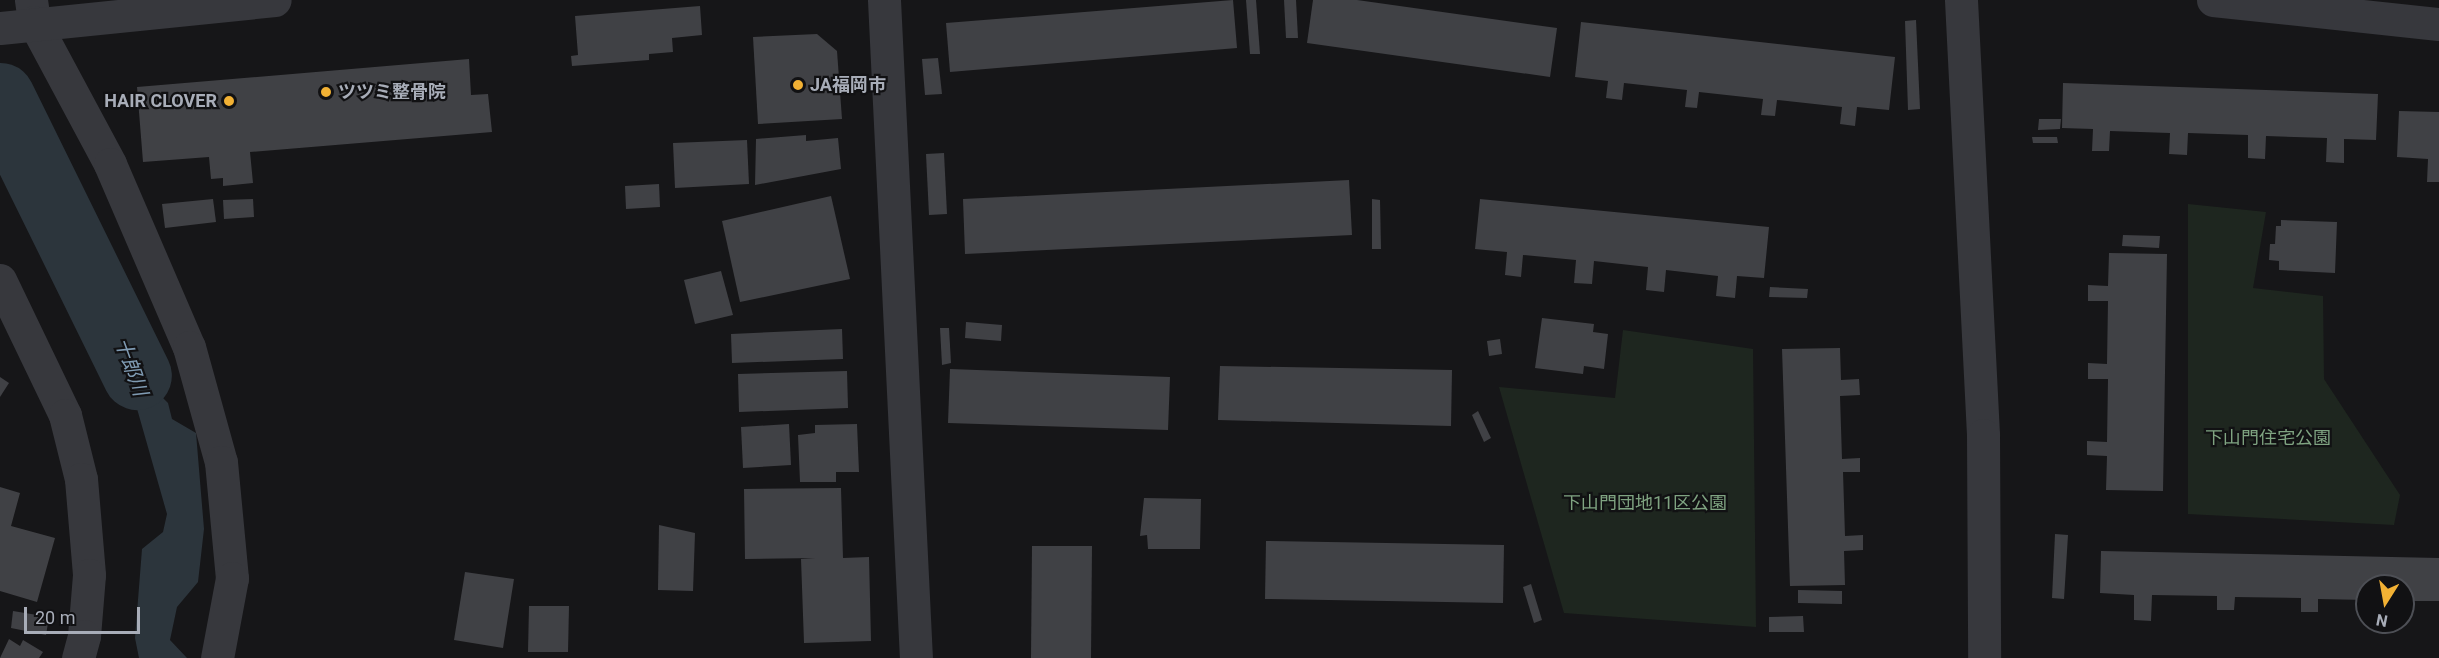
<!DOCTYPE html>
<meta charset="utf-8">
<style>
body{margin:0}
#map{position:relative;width:2439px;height:658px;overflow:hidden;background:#161618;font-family:Roboto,"Noto Sans JP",sans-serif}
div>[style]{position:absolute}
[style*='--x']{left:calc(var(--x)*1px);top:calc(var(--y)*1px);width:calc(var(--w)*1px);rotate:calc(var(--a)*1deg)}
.green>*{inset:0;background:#1e261f}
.water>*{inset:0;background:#2c353c}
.river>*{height:69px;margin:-34.5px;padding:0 34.5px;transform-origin:34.5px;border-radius:34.5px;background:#2c353c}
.building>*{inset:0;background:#404145}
.minor>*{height:33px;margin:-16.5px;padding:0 16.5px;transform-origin:16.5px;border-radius:16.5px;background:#37383d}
.dots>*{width:16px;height:16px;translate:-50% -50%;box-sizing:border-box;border:3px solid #111113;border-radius:50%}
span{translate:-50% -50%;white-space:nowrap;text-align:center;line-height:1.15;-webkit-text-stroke:4.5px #111113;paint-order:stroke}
.poi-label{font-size:18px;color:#a8adb8;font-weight:700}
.left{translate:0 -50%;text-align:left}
.right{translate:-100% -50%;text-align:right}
.park-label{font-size:18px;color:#7fa381}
.water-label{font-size:20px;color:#7f9bb3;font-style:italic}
.north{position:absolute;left:2355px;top:574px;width:60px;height:60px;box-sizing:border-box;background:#111113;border:2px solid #4d4f55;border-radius:50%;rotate:191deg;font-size:16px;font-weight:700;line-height:24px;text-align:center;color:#a8adb8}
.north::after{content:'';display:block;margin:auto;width:21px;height:27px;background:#f2b134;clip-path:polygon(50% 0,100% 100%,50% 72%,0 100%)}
.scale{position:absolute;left:24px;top:607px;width:116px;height:27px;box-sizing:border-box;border:3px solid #a8adb8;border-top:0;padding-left:8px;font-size:18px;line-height:21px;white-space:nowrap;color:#a8adb8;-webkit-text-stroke:4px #111113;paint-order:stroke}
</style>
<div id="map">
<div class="green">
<div style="clip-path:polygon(2188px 204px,2266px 212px,2253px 288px,2323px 296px,2324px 379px,2400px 495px,2394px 525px,2188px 514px)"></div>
<div style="clip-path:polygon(1623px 330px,1753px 349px,1756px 627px,1564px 613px,1499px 387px,1615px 398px)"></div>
</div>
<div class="water">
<div style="clip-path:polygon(81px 280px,116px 298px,156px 347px,162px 367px,158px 393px,168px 403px,172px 419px,196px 433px,204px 529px,198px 582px,177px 607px,170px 640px,187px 658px,139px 658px,135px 638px,142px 549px,163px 532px,167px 514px,126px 370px)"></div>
</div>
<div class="river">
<div style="--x:0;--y:97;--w:310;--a:63.8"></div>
</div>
<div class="building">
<div style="clip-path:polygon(1233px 0,1237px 48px,950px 72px,946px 23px)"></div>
<div style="clip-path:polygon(1246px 0,1256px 0,1260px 54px,1250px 54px)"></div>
<div style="clip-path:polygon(1284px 0,1296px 0,1298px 38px,1286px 38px)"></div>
<div style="clip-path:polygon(1313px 0,1357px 0,1557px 28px,1550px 77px,1307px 43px)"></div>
<div style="clip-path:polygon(700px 6px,702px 35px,672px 38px,673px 52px,649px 54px,649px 60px,572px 66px,571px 56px,578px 55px,575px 16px)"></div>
<div style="clip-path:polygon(1916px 20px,1920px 109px,1908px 110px,1905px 21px)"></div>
<div style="clip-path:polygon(1581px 22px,1895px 57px,1889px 110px,1857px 107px,1855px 126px,1840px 124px,1842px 107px,1777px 100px,1775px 116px,1761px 115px,1763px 99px,1699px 92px,1697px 108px,1685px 107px,1687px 90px,1624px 83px,1622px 100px,1606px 98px,1608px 81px,1575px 77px)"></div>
<div style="clip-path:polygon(817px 34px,837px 51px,842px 119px,758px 124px,753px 37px)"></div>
<div style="clip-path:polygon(938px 58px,942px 94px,925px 95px,922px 59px)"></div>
<div style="clip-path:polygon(469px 59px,471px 95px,488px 94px,492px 132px,250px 152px,253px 183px,223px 186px,223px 178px,211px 179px,209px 157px,143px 162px,137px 87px)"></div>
<div style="clip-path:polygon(2063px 83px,2378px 94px,2376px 140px,2344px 139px,2344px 163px,2326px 162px,2327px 138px,2266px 136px,2265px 159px,2248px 158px,2248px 135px,2188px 133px,2187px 155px,2169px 154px,2170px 133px,2110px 131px,2109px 151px,2092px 151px,2093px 129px,2062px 128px)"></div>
<div style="clip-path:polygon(2399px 111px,2439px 112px,2439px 182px,2427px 182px,2428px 159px,2397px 157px)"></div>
<div style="clip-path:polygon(2039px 119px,2061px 119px,2060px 129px,2038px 130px)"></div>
<div style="clip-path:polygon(806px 135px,806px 141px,838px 138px,841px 169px,755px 185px,756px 139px)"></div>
<div style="clip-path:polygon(2032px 137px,2057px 137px,2058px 143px,2033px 143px)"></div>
<div style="clip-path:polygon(747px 140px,749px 184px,675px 188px,673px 143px)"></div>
<div style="clip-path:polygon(944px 153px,947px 214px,929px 215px,926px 154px)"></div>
<div style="clip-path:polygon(1349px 180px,1352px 235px,965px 254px,963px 199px)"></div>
<div style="clip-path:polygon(659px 184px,660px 207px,626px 209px,625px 186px)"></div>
<div style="clip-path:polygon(831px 196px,850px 279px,740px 302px,722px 221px)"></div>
<div style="clip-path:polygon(213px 199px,216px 222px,165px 228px,162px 204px)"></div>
<div style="clip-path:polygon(253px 199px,254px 217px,224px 219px,223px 200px)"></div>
<div style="clip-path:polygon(1372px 199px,1380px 200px,1381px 249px,1372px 249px)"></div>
<div style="clip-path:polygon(1480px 199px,1769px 227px,1764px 278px,1737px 276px,1735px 298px,1716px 296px,1718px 276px,1666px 270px,1664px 292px,1646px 290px,1648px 267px,1594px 261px,1592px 284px,1574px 283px,1576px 260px,1523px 255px,1521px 277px,1505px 275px,1507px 252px,1475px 249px)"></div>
<div style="clip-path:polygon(2281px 220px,2337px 222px,2335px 273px,2279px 270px,2279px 261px,2269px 260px,2270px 244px,2275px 244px,2276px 226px,2281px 226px)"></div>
<div style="clip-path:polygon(2123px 235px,2160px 236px,2159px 248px,2122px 246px)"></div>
<div style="clip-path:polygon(2109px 253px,2167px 254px,2163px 491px,2106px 490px,2107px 456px,2087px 455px,2087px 441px,2107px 442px,2108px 379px,2088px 379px,2088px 363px,2107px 364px,2108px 301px,2088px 301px,2088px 285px,2108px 286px)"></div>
<div style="clip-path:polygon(721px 271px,733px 315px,695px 324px,684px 280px)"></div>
<div style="clip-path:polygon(1770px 287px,1808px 289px,1807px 298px,1769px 297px)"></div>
<div style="clip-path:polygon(1542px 318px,1594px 324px,1593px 332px,1608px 334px,1604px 369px,1584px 366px,1583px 374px,1535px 368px)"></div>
<div style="clip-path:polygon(966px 322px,1002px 325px,1001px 341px,965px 338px)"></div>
<div style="clip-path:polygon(940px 328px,949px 328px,951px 363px,942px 365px)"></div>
<div style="clip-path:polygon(842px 329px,843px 359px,732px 363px,731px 334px)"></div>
<div style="clip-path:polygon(1500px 339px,1502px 354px,1489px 356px,1487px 341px)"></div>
<div style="clip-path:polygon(1840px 348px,1841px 380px,1859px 379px,1860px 395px,1840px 396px,1842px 459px,1860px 458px,1860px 472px,1843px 472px,1845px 536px,1863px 535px,1863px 550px,1844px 551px,1845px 585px,1790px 586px,1782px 349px)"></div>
<div style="clip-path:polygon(1220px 366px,1452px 370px,1451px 426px,1218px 420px)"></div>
<div style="clip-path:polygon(950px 369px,1170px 377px,1168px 430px,948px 423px)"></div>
<div style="clip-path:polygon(847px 371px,848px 408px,739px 412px,738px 374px)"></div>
<div style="clip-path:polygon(0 377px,9px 383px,0 397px)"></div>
<div style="clip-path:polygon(1478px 411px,1491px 438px,1484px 442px,1472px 415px)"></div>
<div style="clip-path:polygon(789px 424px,791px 465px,743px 468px,741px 427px)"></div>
<div style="clip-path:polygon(857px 424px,859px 472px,836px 472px,836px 482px,800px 482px,798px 435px,815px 433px,815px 425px)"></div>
<div style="clip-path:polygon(0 487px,20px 493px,11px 526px,55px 538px,37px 602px,0 591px)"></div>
<div style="clip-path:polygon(841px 488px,843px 558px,869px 557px,871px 641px,804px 643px,801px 559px,815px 558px,745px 559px,744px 489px)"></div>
<div style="clip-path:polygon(1144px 498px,1201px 499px,1200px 549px,1148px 549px,1147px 535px,1140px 536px)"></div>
<div style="clip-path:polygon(659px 525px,695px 533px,693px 591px,658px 590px)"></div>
<div style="clip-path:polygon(2055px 534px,2068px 535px,2064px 599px,2052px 598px)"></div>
<div style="clip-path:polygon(1266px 541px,1504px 545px,1503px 603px,1265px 599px)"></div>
<div style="clip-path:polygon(1032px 546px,1092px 546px,1091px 658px,1031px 658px)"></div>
<div style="clip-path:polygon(2101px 551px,2439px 558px,2439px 601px,2403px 601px,2403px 586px,2367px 586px,2367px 600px,2318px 599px,2318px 612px,2301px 612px,2301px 598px,2235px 597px,2234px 610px,2217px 610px,2217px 596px,2152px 595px,2151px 621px,2134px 620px,2134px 595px,2100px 593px)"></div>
<div style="clip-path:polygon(465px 572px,514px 579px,503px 648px,454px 640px)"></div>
<div style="clip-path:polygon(1531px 584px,1542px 620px,1534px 623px,1523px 587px)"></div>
<div style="clip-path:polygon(1798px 590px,1842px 591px,1842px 604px,1798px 603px)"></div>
<div style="clip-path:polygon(529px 606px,569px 606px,568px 652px,528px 652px)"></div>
<div style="clip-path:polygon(13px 611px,49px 617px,46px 635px,11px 628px)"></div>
<div style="clip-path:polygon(1803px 616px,1804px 632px,1769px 632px,1769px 617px)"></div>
<div style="clip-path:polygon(9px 639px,20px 646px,23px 640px,43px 652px,39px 658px,0 658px)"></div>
</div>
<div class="minor">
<div style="--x:31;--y:0;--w:22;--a:82"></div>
<div style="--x:34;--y:22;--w:161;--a:61.8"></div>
<div style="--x:110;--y:164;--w:199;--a:66.7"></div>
<div style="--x:189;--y:347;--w:119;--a:74.5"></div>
<div style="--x:221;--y:462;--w:117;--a:84.6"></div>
<div style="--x:232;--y:578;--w:81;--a:100.6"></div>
<div style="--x:884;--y:0;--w:659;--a:87.22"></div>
<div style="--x:1961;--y:0;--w:436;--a:87.1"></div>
<div style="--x:1983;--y:435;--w:223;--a:89.7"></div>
<div style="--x:2213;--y:0;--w:227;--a:6.1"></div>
<div style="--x:0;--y:28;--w:276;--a:-5.8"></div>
<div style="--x:0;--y:280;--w:150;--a:64.3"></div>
<div style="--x:65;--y:415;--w:66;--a:76"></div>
<div style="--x:81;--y:479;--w:96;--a:85.2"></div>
<div style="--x:89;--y:575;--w:61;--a:94.7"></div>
<div style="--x:84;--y:636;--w:23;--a:105"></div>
</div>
<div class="dots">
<div style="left:798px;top:85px;background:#f2b134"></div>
<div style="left:326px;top:92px;background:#f2b134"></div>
<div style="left:229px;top:101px;background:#f2b134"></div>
</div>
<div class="poi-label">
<span class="left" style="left:810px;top:85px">JA福岡市</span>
<span class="left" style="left:338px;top:92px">ツツミ整骨院</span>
<span class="right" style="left:217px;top:101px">HAIR CLOVER</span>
</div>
<div class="park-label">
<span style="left:2268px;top:438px">下山門住宅公園</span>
<span style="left:1645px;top:503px">下山門団地11区公園</span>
</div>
<div class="water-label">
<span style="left:131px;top:367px;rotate:70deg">十郎川</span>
</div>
<div class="north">N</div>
<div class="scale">20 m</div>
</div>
